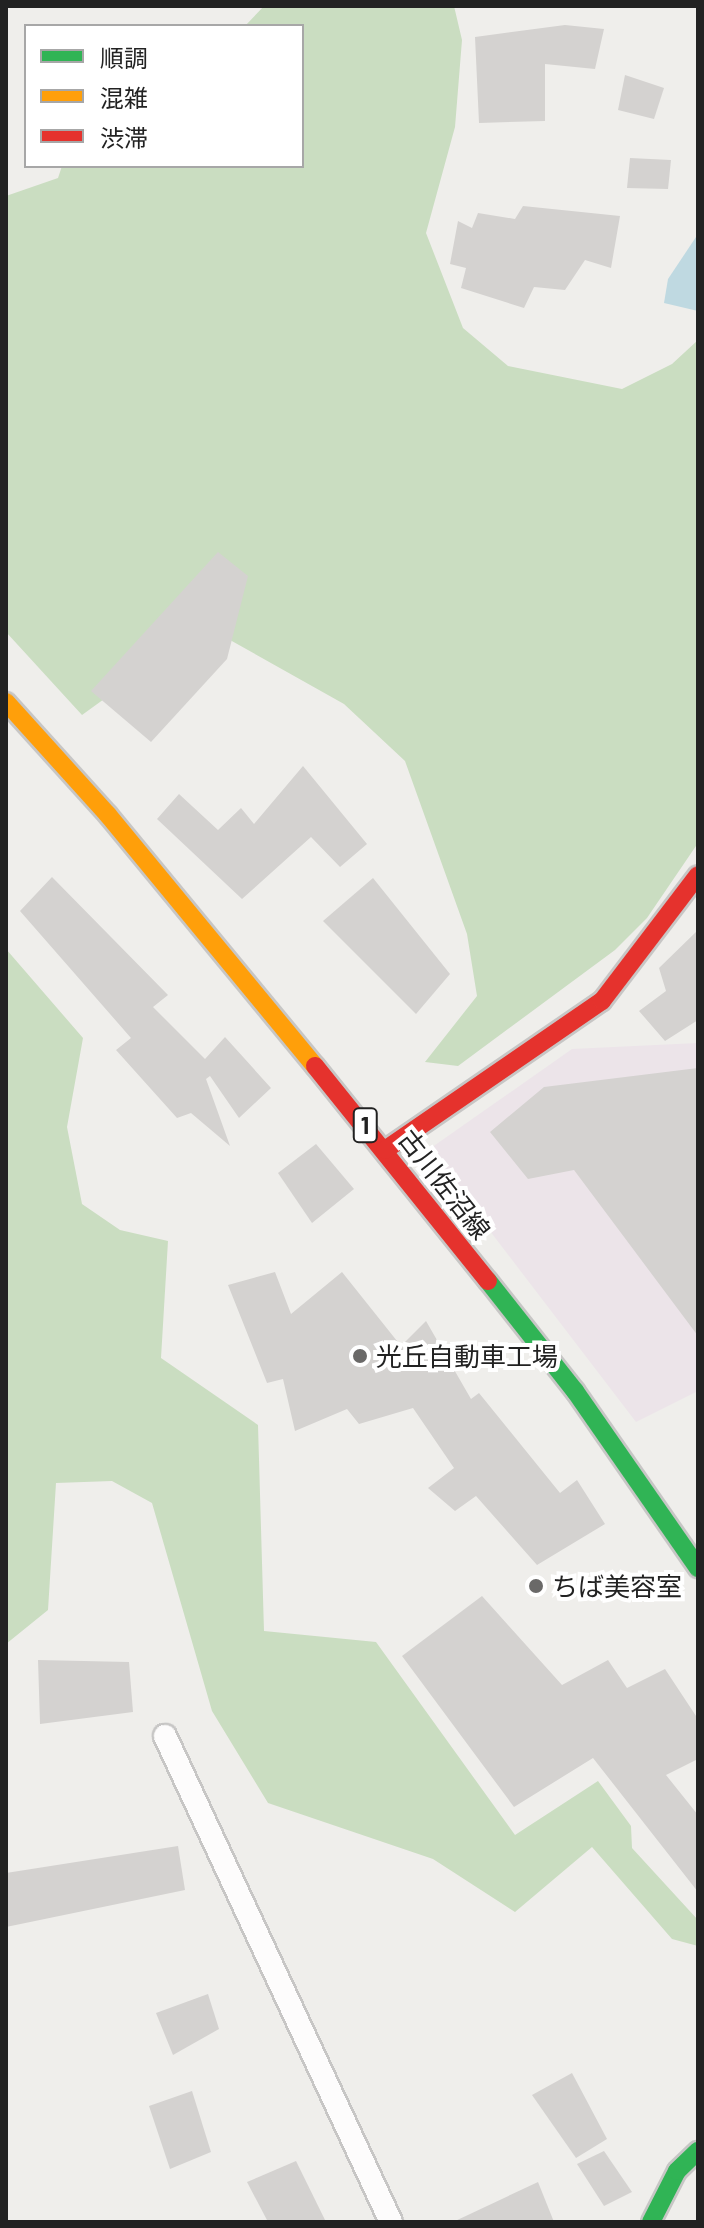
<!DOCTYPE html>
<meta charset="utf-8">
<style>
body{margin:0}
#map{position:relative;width:704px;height:2228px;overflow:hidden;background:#efeeeb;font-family:Barlow,"Noto Sans JP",sans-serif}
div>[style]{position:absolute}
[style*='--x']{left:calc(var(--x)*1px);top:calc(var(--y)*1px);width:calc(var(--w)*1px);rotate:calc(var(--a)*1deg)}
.industrial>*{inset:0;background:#ece4e9}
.forest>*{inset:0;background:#caddc1}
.water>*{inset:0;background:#bfd9e1}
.building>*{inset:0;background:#d4d2d0}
.roads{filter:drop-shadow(2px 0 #c7c6c5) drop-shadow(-2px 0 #c7c6c5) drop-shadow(0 2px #c7c6c5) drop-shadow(0 -2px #c7c6c5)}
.lane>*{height:22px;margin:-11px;padding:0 11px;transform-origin:11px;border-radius:11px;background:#fdfcfc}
.fast>*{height:18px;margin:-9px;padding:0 9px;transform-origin:9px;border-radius:9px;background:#30b455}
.slow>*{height:18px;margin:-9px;padding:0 9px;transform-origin:9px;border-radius:9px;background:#ff9f0a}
.jam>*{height:18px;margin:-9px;padding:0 9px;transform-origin:9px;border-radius:9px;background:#e5322d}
.dots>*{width:22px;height:22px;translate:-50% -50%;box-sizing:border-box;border:4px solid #fff;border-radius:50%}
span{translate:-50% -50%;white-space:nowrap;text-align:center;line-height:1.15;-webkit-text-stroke:8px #fff;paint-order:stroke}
.shield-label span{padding:2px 6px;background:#fff;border:2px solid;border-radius:6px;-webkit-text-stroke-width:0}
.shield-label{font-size:24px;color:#222;font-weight:700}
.street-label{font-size:26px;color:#222}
.poi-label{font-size:26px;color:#222}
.left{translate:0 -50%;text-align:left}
.frame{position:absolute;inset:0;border:8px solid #222;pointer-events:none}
.legend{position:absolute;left:24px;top:24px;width:280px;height:144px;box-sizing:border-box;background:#fff;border:2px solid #a7a7a7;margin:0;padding:10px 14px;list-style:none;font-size:24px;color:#222}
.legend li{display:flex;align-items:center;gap:16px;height:40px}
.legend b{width:40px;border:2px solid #a7a7a7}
</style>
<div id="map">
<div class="industrial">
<div style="clip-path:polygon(698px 1043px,698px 1391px,636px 1422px,428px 1150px,572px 1049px)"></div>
</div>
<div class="forest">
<div style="clip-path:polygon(264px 6px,454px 6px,462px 40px,455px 127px,426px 233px,463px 328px,508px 366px,622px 389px,672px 364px,698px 340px,698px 843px,647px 918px,615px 950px,458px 1066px,425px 1062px,477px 996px,467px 934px,405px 761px,344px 704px,205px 626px,82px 715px,6px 632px,6px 196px,58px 178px,62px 166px,302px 166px,302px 26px,245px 26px)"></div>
<div style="clip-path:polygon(6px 949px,83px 1038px,67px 1127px,82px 1204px,120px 1230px,168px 1241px,161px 1358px,258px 1425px,264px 1631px,376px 1642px,515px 1835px,598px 1781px,631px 1826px,632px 1848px,698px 1920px,698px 1946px,672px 1939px,592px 1847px,515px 1912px,433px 1859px,268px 1803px,212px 1711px,152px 1503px,112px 1481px,56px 1483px,48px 1610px,6px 1644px)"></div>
</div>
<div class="water">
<div style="clip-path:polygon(698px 234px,698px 311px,664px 303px,668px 279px)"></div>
</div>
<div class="building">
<div style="clip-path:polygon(565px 25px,604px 29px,595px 69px,545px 64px,545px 121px,479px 123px,475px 37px)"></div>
<div style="clip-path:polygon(625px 75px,664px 88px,654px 119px,618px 110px)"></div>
<div style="clip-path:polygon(630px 158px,671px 160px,668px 189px,627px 188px)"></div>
<div style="clip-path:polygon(523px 206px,620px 216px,611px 268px,585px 260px,565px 290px,534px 287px,524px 308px,461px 288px,466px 268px,450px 264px,458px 221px,472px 228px,478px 213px,515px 219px)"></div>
<div style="clip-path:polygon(218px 552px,248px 576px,227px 659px,151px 742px,91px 691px)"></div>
<div style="clip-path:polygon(303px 766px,367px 844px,340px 867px,311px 837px,242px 899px,157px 819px,179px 794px,218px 830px,241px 808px,254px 824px)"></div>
<div style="clip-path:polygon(52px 877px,168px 995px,153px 1007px,205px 1059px,225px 1037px,271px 1088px,239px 1118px,210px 1076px,206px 1079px,230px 1146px,191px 1113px,177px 1118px,116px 1050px,131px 1038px,20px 911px)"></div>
<div style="clip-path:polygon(373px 878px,450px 974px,416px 1014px,323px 921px)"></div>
<div style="clip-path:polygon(698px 930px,698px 1020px,665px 1041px,639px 1011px,666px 991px,659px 968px)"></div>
<div style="clip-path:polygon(698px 1068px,698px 1336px,574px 1170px,528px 1179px,490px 1132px,544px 1087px)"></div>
<div style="clip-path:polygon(316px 1144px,354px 1189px,312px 1223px,278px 1173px)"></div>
<div style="clip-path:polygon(275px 1272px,291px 1314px,342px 1272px,401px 1346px,426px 1321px,471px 1399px,479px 1393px,560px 1493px,577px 1480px,605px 1524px,537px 1565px,476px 1496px,455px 1511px,428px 1488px,454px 1468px,413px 1408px,359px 1424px,347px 1409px,295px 1431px,283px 1379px,267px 1383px,228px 1285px)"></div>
<div style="clip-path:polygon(482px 1596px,562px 1685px,608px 1660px,627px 1688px,665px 1669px,698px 1719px,698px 1759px,666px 1775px,698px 1815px,698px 1892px,593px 1758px,514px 1807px,402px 1656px)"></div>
<div style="clip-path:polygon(38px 1660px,129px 1662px,133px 1712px,40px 1724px)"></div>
<div style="clip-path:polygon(178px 1846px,185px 1890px,6px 1927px,6px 1873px)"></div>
<div style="clip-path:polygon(208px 1994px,219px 2029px,173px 2055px,156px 2013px)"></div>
<div style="clip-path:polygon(572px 2073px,607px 2139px,576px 2158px,532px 2095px)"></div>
<div style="clip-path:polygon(192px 2091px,211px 2152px,170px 2169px,149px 2106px)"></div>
<div style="clip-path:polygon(604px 2151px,632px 2192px,604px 2206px,577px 2164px)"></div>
<div style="clip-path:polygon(296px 2161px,326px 2222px,268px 2222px,247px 2182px)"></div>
<div style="clip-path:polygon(538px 2182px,554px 2222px,453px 2222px)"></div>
</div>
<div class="roads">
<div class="lane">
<div style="--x:165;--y:1736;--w:536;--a:65.06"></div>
</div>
<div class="fast">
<div style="--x:488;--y:1281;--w:140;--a:51.7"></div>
<div style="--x:575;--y:1391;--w:216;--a:55.2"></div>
<div style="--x:651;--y:2222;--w:57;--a:-63"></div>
<div style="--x:677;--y:2171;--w:29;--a:-44"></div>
</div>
<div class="slow">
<div style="--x:6;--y:702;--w:152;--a:47.9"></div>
<div style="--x:108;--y:815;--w:325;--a:50.5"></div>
</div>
<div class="jam">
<div style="--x:315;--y:1066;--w:276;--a:51.2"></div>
<div style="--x:385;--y:1150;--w:263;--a:-34.5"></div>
<div style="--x:602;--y:1001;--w:158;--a:-52.7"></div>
</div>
</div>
<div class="dots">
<div style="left:360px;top:1356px;background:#6a6968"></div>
<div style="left:536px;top:1586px;background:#6a6968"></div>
</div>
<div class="shield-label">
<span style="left:365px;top:1125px">1</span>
</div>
<div class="street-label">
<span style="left:445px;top:1184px;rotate:52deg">古川佐沼線</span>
</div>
<div class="poi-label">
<span class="left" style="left:376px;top:1356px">光丘自動車工場</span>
<span class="left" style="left:552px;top:1586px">ちば美容室</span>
</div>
<div class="frame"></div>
<ul class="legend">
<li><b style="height:10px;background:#30b455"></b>順調</li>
<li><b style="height:10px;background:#ff9f0a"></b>混雑</li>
<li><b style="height:10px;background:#e5322d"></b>渋滞</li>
</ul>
</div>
